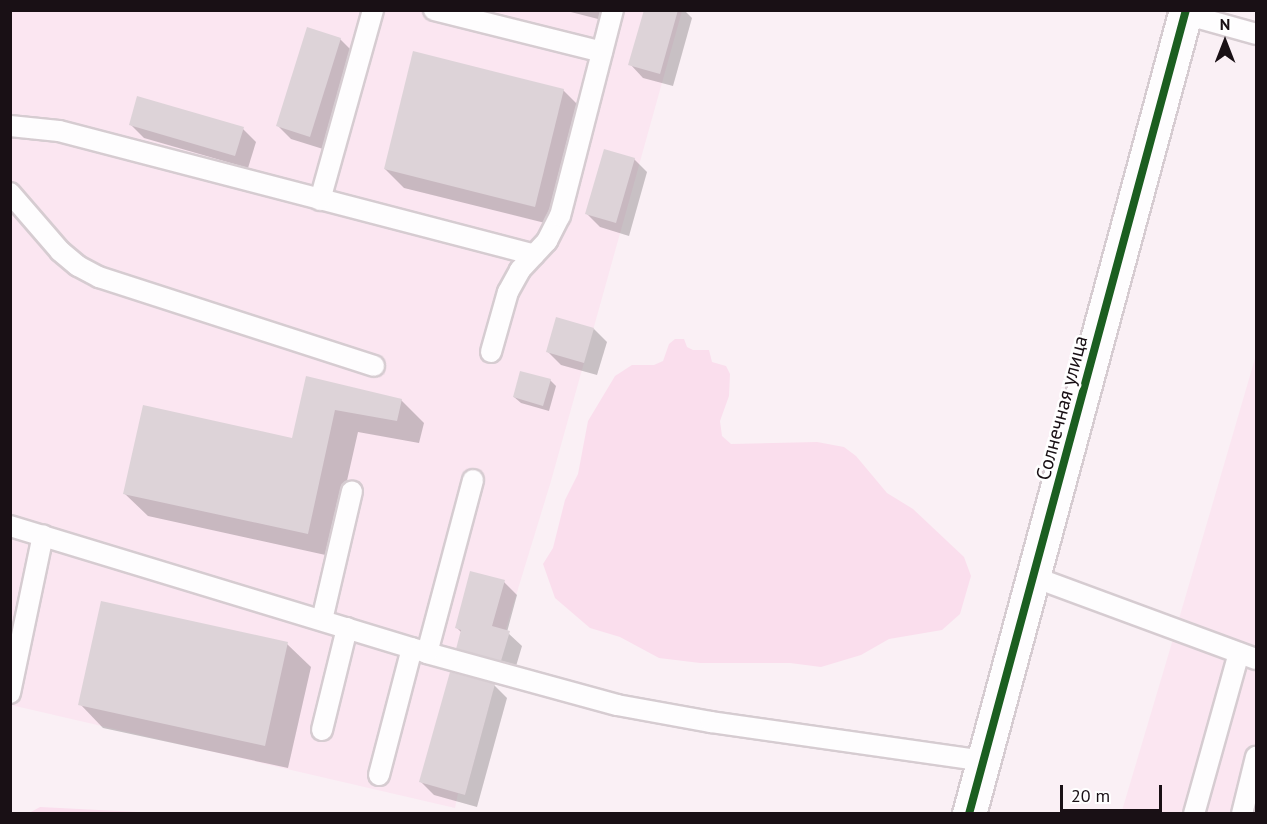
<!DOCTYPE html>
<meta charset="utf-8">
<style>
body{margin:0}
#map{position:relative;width:1267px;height:824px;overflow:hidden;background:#faf0f5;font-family:"PT Sans",sans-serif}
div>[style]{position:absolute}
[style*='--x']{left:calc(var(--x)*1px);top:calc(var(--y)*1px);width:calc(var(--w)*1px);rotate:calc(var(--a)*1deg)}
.built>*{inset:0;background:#fbe6f1}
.green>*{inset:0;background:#fadeed}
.shadow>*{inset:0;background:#0003}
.building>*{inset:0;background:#ddd3d8}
.roads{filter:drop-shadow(2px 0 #d6ccd1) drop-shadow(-2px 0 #d6ccd1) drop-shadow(0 2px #d6ccd1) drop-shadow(0 -2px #d6ccd1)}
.lane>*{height:20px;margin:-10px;padding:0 10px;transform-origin:10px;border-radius:10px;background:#fefdfe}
.street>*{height:33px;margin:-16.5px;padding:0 16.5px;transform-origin:16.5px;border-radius:16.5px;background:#fefdfe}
.cycleway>*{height:8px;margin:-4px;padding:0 4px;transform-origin:4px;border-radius:4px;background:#1b5e20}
span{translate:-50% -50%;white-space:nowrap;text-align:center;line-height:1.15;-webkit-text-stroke:5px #fff;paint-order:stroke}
.street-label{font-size:20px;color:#191015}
.frame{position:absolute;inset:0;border:12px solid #191015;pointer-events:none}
.north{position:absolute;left:1195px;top:12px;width:60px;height:60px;-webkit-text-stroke:4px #fff;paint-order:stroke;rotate:0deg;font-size:16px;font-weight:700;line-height:24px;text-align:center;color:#191015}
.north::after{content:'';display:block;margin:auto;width:21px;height:27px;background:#191015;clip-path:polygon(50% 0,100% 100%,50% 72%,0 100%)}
.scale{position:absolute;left:1060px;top:785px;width:102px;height:27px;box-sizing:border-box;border:3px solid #191015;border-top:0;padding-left:8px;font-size:18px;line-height:21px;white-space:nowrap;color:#191015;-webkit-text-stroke:4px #fff;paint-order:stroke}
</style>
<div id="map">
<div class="built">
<div style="clip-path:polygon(11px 11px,682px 11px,551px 481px,493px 671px,488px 689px,493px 691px,465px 795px,458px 793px,455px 808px,11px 705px)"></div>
<div style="clip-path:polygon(1256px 355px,1256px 813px,1121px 814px,1176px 629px)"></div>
</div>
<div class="green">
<div style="clip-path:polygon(675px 339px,684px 339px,687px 347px,693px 350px,709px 350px,712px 362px,726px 366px,730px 374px,729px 396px,720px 421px,722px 436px,731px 444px,817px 442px,844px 447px,856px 456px,887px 493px,913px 509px,964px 557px,971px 576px,960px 614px,942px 630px,889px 639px,861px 655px,821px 667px,790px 663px,700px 663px,659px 658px,620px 637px,590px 628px,555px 598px,543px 564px,553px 548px,565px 500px,578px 474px,588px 421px,615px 376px,632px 365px,654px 365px,663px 361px,669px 344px)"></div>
<div style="clip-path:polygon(40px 807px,138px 812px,148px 813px,29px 813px)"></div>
</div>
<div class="shadow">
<div style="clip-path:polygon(563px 10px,604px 10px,602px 20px)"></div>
<div style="clip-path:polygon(645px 10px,684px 10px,692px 18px,673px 86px,643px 78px,630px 64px)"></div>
<div style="clip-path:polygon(340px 39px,353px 52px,323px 149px,291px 139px,278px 126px)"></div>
<div style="clip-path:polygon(563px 90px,582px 109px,553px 225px,404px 188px,385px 169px)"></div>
<div style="clip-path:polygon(131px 125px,243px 129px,256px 142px,248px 168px,144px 138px)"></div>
<div style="clip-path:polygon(634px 159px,647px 172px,629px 236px,600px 227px,587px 214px)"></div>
<div style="clip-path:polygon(594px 329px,607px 342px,597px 375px,561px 365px,548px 352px)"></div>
<div style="clip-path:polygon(307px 378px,401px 400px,424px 423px,419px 443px,358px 432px,330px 556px,148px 516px,125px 494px,293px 440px)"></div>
<div style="clip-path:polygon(550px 380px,556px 386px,549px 411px,521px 403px,514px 397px)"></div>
<div style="clip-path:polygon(504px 582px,517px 595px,507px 632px,522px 646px,514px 673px,471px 661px,458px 648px,462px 633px,457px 628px)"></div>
<div style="clip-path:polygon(287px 644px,311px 667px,288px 768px,103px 728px,80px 704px)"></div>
<div style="clip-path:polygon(494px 685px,507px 698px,477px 807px,434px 795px,421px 782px)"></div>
</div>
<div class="building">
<div style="clip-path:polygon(644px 10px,678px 10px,660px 74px,628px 65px)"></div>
<div style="clip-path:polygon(307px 27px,341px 38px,310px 137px,276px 126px)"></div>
<div style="clip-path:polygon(413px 51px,564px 89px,535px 207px,384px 169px)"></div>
<div style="clip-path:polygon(137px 96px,244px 127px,235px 156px,129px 125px)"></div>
<div style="clip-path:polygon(604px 149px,635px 158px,616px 223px,585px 214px)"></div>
<div style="clip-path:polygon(556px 317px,594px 328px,584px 363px,546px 352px)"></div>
<div style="clip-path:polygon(520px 371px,551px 379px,543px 406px,513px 397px)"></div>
<div style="clip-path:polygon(306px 376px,402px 399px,397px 421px,335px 410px,308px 534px,123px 494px,143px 405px,292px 438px)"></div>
<div style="clip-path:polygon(470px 571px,505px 580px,492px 626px,510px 631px,501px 661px,456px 649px,461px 630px,455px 628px)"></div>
<div style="clip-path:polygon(101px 601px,288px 642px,265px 746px,78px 705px)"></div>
<div style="clip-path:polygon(450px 672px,495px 684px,465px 795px,419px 782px)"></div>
</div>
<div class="roads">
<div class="lane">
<div style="--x:434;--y:10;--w:173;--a:14"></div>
<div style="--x:1185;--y:14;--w:74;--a:15.7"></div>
<div style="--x:10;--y:126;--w:49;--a:5.8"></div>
<div style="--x:59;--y:131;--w:491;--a:14.6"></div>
<div style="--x:10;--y:193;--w:77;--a:49.2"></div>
<div style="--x:60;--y:251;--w:23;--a:40"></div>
<div style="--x:78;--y:266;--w:24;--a:28"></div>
<div style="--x:99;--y:277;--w:289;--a:17.9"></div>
<div style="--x:320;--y:200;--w:197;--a:-74.4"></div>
<div style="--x:491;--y:352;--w:62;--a:-74.2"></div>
<div style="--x:508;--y:292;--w:25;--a:-61"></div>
<div style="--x:520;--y:270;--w:40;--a:-47"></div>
<div style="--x:547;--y:241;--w:28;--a:-63"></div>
<div style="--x:560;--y:216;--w:213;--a:-75.6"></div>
<div style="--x:10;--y:526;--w:436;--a:16.9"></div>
<div style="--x:427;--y:653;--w:197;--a:15.3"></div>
<div style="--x:617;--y:705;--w:96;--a:10.3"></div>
<div style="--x:711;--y:722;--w:276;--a:8.1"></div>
<div style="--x:1034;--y:577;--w:237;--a:20.3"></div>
<div style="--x:322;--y:620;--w:132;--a:-76.9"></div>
<div style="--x:427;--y:653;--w:179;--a:-75.1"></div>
<div style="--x:10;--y:693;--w:161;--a:-78.2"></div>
<div style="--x:322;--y:730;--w:105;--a:-76.2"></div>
<div style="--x:379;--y:775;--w:131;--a:-75.4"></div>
<div style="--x:1194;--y:814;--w:167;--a:-74.4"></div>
<div style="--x:1242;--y:814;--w:59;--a:-76.2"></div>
</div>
<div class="street">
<div style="--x:969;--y:814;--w:833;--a:-74.9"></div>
</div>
</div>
<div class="cycleway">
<div style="--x:969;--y:814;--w:833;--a:-74.9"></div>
</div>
<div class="street-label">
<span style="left:1062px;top:408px;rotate:-75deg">Солнечная улица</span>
</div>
<div class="frame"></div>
<div class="north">N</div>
<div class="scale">20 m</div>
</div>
